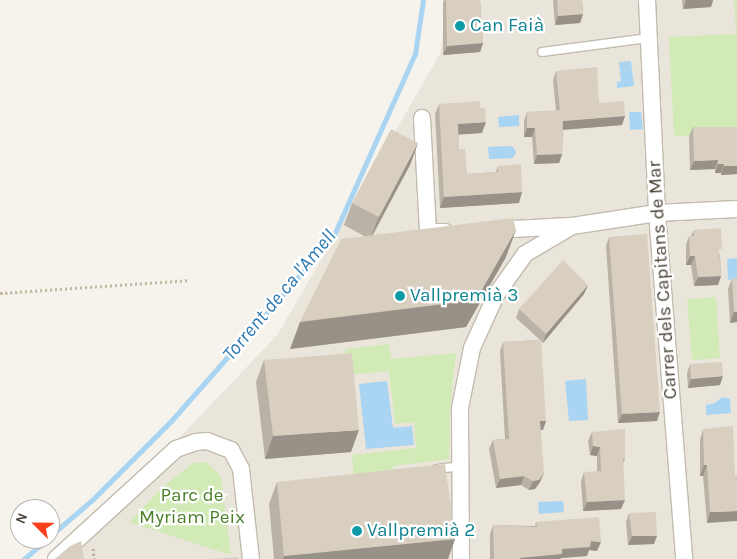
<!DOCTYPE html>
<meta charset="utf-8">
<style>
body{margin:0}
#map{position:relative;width:737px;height:559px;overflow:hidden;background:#f6f3ec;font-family:Karla,sans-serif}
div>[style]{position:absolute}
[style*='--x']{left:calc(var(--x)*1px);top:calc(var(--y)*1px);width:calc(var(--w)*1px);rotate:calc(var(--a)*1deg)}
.residential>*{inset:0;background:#eae5da}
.green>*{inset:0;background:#d2eab5}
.water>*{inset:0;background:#a9d4f2}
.stream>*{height:5px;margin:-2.5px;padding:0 2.5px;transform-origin:2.5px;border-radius:2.5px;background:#a9d4f2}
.path>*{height:3px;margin-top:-1.5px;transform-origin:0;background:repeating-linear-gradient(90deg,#c4b79f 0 2.5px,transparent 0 5px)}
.roads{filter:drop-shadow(1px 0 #c2bbae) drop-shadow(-1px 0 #c2bbae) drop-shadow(0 1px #c2bbae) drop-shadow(0 -1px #c2bbae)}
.service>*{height:8px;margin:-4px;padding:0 4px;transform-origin:4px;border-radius:4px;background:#fff}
.minor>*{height:16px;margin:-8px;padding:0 8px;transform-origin:8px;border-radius:8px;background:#fff}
.wall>*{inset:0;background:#bab2a6}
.shaded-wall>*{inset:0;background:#979187}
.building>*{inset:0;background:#d8cfc1}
.dots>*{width:14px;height:14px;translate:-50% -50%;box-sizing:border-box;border:2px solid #fff;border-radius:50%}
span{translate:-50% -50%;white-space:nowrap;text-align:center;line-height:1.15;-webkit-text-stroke:4.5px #fff;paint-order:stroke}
.culture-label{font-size:19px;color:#0d838f}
.left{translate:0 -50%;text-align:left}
.street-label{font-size:19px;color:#4b4439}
.park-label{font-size:19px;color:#4a7f2a}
.water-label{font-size:20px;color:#2e7ab2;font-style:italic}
.north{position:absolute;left:10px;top:499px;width:50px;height:50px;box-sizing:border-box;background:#fff;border:1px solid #b7b4b0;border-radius:50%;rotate:293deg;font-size:14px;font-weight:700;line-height:20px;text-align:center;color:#4b4439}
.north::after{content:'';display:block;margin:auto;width:18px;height:22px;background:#fc3f1d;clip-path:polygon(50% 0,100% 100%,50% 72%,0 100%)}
</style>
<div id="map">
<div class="residential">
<div style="clip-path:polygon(448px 0,737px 0,737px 559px,64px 559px,278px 334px,440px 54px)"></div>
</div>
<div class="green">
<div style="clip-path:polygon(734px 0,737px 0,737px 134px,674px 136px,669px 37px,736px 34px)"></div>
<div style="clip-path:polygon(716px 297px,720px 358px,692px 360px,687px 299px)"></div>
<div style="clip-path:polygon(389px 344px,391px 359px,456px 353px,450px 409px,449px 459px,393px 466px,395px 480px,355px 485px,352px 455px,416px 448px,414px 422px,395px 424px,389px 371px,348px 375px,345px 349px)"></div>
<div style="clip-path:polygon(206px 462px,221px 476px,231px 555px,129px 522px,163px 487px,193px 463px)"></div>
</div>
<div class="water">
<div style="clip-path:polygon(631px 61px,634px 86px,617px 88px,617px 82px,621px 81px,619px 62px)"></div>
<div style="clip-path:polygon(629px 112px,641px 112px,643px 129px,630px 130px)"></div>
<div style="clip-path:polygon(519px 115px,519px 126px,499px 127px,498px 117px)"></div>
<div style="clip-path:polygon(512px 146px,516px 152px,513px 158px,489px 159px,488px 147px)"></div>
<div style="clip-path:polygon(737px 258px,737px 279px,728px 280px,727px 259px)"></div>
<div style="clip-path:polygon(586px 379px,588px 420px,569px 421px,565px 381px)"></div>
<div style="clip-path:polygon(387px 381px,393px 428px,412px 426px,414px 445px,366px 449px,359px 384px)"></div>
<div style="clip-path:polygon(722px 397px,730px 399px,731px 413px,706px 415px,706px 405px,715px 403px)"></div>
<div style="clip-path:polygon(563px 501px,564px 512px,539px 514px,538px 502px)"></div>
</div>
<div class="stream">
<div style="--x:50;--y:536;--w:55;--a:-40.6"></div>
<div style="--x:92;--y:500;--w:112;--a:-45"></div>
<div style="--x:171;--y:421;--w:245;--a:-48.6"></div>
<div style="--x:333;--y:237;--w:201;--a:-65.9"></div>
<div style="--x:415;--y:54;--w:55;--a:-81.6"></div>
<div style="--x:24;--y:559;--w:30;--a:-41"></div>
</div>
<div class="path">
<div style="--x:0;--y:293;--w:189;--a:-3.9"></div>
<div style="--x:93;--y:548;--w:11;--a:85"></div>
</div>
<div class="roads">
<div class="service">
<div style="--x:542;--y:52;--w:107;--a:-7.5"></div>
<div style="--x:437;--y:469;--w:23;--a:-7"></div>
</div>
<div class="minor">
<div style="--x:647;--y:0;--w:213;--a:87.3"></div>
<div style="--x:657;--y:213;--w:347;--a:85.5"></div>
<div style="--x:422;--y:118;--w:114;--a:87"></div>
<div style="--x:428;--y:232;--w:17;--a:0"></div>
<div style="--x:494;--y:230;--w:76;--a:-3"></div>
<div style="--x:56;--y:559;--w:163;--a:-42.5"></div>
<div style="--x:176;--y:449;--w:21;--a:-19"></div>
<div style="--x:196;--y:442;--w:11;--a:-5"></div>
<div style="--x:207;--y:441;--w:26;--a:21"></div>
<div style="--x:231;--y:450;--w:21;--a:62"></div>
<div style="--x:241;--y:469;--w:91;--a:83.7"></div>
<div style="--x:461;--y:559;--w:151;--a:-90.4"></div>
<div style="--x:460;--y:408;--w:61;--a:-78.7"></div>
<div style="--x:472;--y:348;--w:58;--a:-65.6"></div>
<div style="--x:496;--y:295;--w:50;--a:-54.7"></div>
<div style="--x:525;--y:254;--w:55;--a:-30.8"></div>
<div style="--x:572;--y:226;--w:86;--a:-8.7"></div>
<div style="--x:657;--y:213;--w:80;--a:-2.9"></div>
</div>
</div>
<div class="wall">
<div style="clip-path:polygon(444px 0,480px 0,483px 43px,480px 52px,443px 55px,443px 2px)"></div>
<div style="clip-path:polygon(553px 0,582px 0,583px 14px,580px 23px,555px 25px)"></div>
<div style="clip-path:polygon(682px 0,713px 0,711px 7px,683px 9px)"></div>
<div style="clip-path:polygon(556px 71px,599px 103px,625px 116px,622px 125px,563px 130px,562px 154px,559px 163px,534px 164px,532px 137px,524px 137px,524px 121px,527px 112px,556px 111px,553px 80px)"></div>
<div style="clip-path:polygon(439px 104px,482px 133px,458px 134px,459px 149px,467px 174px,496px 172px,498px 166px,519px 203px,440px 208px,435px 114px)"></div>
<div style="clip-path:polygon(693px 127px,737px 127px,737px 174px,721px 175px,721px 173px,715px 173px,715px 169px,690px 170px,689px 136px)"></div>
<div style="clip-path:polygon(418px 143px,410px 165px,373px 235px,506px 257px,466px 327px,290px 349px,364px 236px,344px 225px,352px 203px)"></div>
<div style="clip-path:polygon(694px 230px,720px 255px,721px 276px,718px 285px,694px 286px,691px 265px,686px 265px,686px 245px,689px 236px,691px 236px)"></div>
<div style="clip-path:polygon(609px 237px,657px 421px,618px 423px,606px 246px)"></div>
<div style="clip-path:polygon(732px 279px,737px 322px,730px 323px,728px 289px)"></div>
<div style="clip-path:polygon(588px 285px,584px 294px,543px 343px,541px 341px,543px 430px,540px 430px,540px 482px,535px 489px,529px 490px,521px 485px,496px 488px,489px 449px,493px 440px,505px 439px,500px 351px,503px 342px,540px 340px,516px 318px,519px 309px)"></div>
<div style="clip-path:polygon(264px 360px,351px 452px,265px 459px,256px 382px)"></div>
<div style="clip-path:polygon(690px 364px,720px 385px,688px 388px,687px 373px)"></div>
<div style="clip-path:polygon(703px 429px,735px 475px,707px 523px,703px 476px,700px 476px,700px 440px)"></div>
<div style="clip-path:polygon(592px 432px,625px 459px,623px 464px,621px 509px,583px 511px,581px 481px,584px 472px,597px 472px,597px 456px,590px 455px,588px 441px)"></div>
<div style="clip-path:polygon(277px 482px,455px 539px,448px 559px,274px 559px,269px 504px)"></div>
<div style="clip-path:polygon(629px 513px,654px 544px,628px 545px,626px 522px)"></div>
<div style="clip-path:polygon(536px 522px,597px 551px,589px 550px,587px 556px,561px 558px,560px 559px,490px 559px,490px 534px,493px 525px,535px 526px)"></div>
</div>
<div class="shaded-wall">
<div style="clip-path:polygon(686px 0,713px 0,711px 7px,683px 9px)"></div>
<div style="clip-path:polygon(583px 14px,580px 23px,555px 25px,558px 16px)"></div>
<div style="clip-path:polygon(483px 43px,480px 52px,443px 55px,447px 46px)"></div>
<div style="clip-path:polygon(625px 116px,622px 125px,559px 130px,563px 121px)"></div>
<div style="clip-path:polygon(486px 122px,482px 133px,454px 135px,458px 124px)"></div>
<div style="clip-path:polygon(527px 128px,535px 128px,532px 137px,524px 137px)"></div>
<div style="clip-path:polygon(418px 143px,410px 165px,370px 239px,379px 217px)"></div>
<div style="clip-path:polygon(562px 154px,559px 163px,534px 164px,537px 155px)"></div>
<div style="clip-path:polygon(718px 160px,715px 169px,690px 170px,694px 161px)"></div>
<div style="clip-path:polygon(718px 164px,724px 164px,721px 173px,715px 173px)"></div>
<div style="clip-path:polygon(724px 166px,737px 166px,737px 174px,721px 175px)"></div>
<div style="clip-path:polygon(522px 192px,519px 203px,440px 208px,444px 197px)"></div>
<div style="clip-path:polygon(516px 230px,506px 257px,466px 327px,290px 349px,300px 322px)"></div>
<div style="clip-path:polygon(690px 256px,695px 256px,691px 265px,686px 265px)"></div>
<div style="clip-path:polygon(721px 276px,718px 285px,694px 286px,698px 277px)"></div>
<div style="clip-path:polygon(588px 285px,584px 294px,543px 343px,546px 334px)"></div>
<div style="clip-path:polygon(734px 312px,737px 312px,737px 322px,730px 323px)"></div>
<div style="clip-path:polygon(723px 376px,720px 385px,688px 388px,691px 379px)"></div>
<div style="clip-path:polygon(660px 412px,657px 421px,618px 423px,622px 414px)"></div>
<div style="clip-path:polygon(540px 421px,546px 421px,543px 430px,537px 430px)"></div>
<div style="clip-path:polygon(359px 430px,351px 452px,265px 459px,273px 436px)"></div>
<div style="clip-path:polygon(593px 446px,600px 447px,597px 456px,590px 455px)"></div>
<div style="clip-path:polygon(704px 465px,707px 465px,703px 476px,700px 476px)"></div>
<div style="clip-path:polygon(544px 473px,540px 482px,535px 489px,529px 490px,533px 481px)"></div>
<div style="clip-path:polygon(524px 476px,521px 485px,496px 488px,500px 479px)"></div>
<div style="clip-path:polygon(625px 500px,621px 509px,583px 511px,587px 502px)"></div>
<div style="clip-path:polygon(737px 511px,737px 521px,707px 523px,710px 512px)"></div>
<div style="clip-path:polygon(632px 536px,657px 536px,654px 544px,628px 545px)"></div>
<div style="clip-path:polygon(455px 539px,448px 559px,283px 559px,284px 556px)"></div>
<div style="clip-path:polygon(591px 541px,601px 542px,597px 551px,589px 550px,587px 556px,561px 558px,560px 559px,519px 559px,520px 558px,562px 549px)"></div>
</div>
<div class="building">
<div style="clip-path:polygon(446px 0,480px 0,483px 43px,447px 46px)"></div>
<div style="clip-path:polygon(557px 0,582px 0,583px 14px,558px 16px)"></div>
<div style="clip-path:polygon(597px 67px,599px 103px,624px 101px,625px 116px,563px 121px,562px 154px,537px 155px,535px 128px,527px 128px,527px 112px,560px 110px,556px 71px)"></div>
<div style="clip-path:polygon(480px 101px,480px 108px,485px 108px,486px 122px,458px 124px,459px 149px,465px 149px,467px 174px,498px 172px,498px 166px,521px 164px,522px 192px,444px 197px,439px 104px)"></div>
<div style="clip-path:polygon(693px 127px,737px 127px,737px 166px,724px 166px,724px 164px,718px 164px,718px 160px,694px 161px)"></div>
<div style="clip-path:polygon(391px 129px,418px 143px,379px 217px,352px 203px)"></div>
<div style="clip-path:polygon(513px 218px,516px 230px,476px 300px,300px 322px,341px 239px)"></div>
<div style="clip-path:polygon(721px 228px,722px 249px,719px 249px,721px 276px,698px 277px,695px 256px,690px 256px,689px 236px,694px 236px,694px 230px)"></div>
<div style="clip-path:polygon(647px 234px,660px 412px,622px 414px,609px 237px)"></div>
<div style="clip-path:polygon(563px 260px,588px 285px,546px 334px,519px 309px)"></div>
<div style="clip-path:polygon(737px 278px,737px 312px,734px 312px,732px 279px)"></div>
<div style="clip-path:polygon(541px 340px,546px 421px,540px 421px,544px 473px,539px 480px,533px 481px,524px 476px,500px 479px,493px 440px,509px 439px,503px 342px)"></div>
<div style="clip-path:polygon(352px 353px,359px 430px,273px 436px,264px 360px)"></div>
<div style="clip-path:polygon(722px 362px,723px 376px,691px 379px,690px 364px)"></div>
<div style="clip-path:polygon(733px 426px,735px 475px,737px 475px,737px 511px,710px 512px,707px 465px,704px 465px,703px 429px)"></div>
<div style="clip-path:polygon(625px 429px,625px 459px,623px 459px,625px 500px,587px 502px,584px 472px,601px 471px,600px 447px,593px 446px,592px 432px)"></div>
<div style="clip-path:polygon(445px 464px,455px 539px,284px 556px,277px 482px)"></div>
<div style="clip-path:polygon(656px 512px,657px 536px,632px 536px,629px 513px)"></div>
<div style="clip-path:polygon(599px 517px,601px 542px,591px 541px,590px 547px,562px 549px,562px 554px,520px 558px,520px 559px,494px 559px,493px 525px,537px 527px,536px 522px)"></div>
<div style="clip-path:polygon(81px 541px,84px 559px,55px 559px,70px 546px)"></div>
<div style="clip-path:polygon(238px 557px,238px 559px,211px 559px)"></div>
</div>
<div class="dots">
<div style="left:460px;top:26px;background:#0f9aa8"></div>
<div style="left:400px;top:296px;background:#0f9aa8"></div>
<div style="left:357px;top:531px;background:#0f9aa8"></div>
</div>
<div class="culture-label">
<span class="left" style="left:470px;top:26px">Can Faià</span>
<span class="left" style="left:410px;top:296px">Vallpremià 3</span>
<span class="left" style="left:367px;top:531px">Vallpremià 2</span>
</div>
<div class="street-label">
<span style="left:663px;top:280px;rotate:-94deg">Carrer dels Capitans de Mar</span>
</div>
<div class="park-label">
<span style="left:192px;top:507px">Parc de<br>Myriam Peix</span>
</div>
<div class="water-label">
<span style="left:279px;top:295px;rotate:-50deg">Torrent de ca l'Amell</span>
</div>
<div class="north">N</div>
</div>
